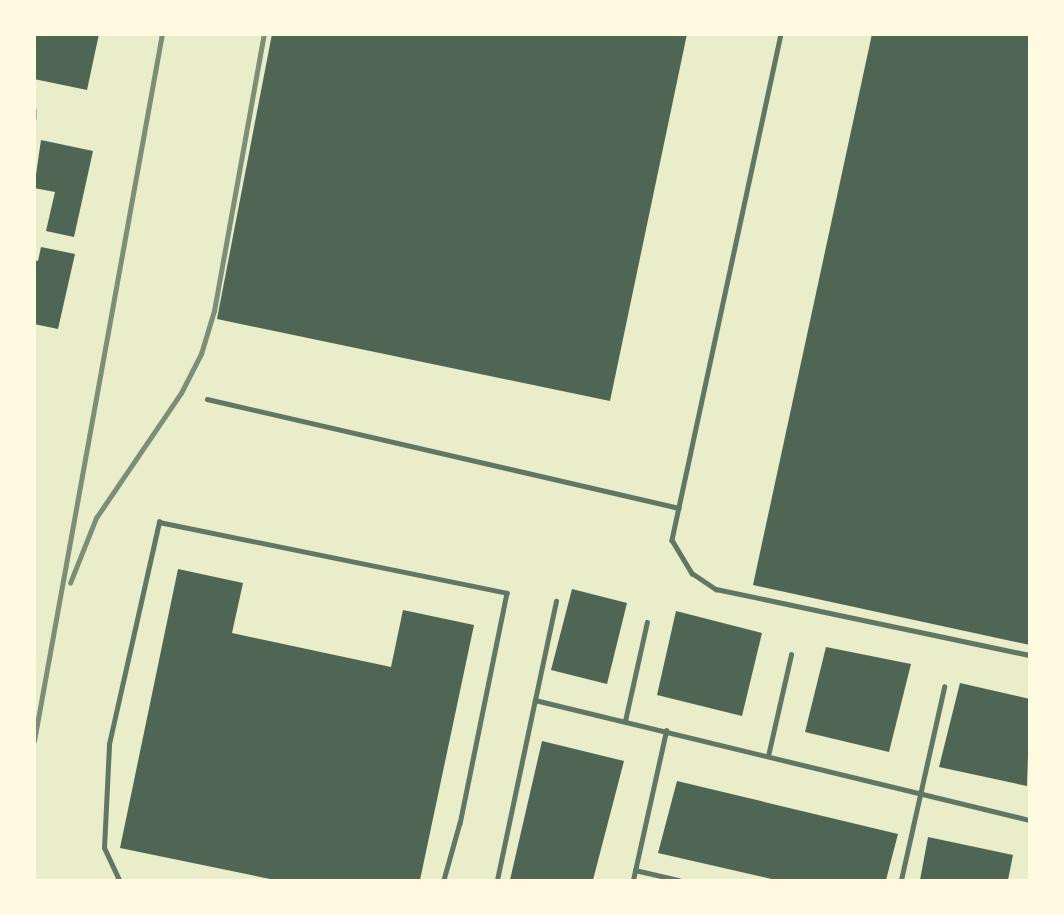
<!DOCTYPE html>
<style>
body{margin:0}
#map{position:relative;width:1064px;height:915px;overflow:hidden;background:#e9edc9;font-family:Ubuntu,sans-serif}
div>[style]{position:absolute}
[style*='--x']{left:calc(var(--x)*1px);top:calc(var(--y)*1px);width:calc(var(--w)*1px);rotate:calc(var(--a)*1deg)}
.building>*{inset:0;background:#4f6655}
.service>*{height:4.5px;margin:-2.25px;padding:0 2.25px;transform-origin:2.25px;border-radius:2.25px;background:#617663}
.rail>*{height:4.5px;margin:-2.25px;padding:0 2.25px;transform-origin:2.25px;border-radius:2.25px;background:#7c8e77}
span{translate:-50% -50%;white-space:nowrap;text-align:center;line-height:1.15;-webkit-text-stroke:5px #fefae0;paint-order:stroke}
.frame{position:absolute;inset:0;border:36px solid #fefae0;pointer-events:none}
</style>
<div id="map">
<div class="building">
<div style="clip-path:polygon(34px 34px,99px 34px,87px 90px,34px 79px)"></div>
<div style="clip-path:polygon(272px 34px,687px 34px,610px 401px,217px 319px)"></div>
<div style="clip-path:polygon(872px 34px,1030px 34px,1030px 645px,753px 585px)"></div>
<div style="clip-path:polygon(41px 140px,93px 151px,74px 237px,46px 231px,55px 192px,34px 188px)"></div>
<div style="clip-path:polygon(41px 247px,75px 254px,58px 329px,34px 324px,34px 260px,38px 261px)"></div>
<div style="clip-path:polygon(178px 569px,243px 583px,232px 633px,391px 667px,403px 610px,474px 625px,420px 880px,275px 880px,120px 848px)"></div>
<div style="clip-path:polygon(572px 589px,627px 603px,607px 684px,551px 670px)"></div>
<div style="clip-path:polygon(676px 611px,762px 633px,742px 716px,657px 695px)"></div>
<div style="clip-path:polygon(826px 647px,911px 664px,889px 752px,805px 732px)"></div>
<div style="clip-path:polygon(960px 683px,1030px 699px,1027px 786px,939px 767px)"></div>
<div style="clip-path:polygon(542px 741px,624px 761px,593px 880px,510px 880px)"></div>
<div style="clip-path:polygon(677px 781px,898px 834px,886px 880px,776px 880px,658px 853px)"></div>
<div style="clip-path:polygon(928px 837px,1013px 855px,1008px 880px,920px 880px)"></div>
</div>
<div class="service">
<div style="--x:781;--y:34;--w:518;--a:102.16"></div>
<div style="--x:672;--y:540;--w:39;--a:59"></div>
<div style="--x:692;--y:573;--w:29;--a:34"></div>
<div style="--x:716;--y:589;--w:321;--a:11.9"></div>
<div style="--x:34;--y:110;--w:8;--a:90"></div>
<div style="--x:207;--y:399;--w:484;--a:13"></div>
<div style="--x:535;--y:700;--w:101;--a:-78"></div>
<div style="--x:625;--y:721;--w:101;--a:-77.5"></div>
<div style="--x:768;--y:756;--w:104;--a:-77.2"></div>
<div style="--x:635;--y:870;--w:45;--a:12.8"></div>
<div style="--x:119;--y:880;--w:35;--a:-115"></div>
<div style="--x:104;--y:848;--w:104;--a:-87.2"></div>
<div style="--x:109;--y:744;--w:228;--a:-77.3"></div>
<div style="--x:159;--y:522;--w:355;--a:11.5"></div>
<div style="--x:507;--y:593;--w:235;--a:101.5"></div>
<div style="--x:460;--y:823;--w:59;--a:105.7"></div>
<div style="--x:497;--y:880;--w:184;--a:-78.1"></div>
<div style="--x:535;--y:700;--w:509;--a:13.63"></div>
<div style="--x:633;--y:880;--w:153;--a:-77.5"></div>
<div style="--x:901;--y:880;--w:198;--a:-77.4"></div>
</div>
<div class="rail">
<div style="--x:70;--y:583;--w:70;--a:-68.2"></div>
<div style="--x:96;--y:518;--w:151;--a:-55.8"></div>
<div style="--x:181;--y:393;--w:44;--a:-62.9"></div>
<div style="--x:201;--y:354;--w:45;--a:-73.2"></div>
<div style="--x:214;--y:311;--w:281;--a:-79.8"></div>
<div style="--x:34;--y:741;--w:718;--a:-79.74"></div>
</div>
<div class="frame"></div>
</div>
